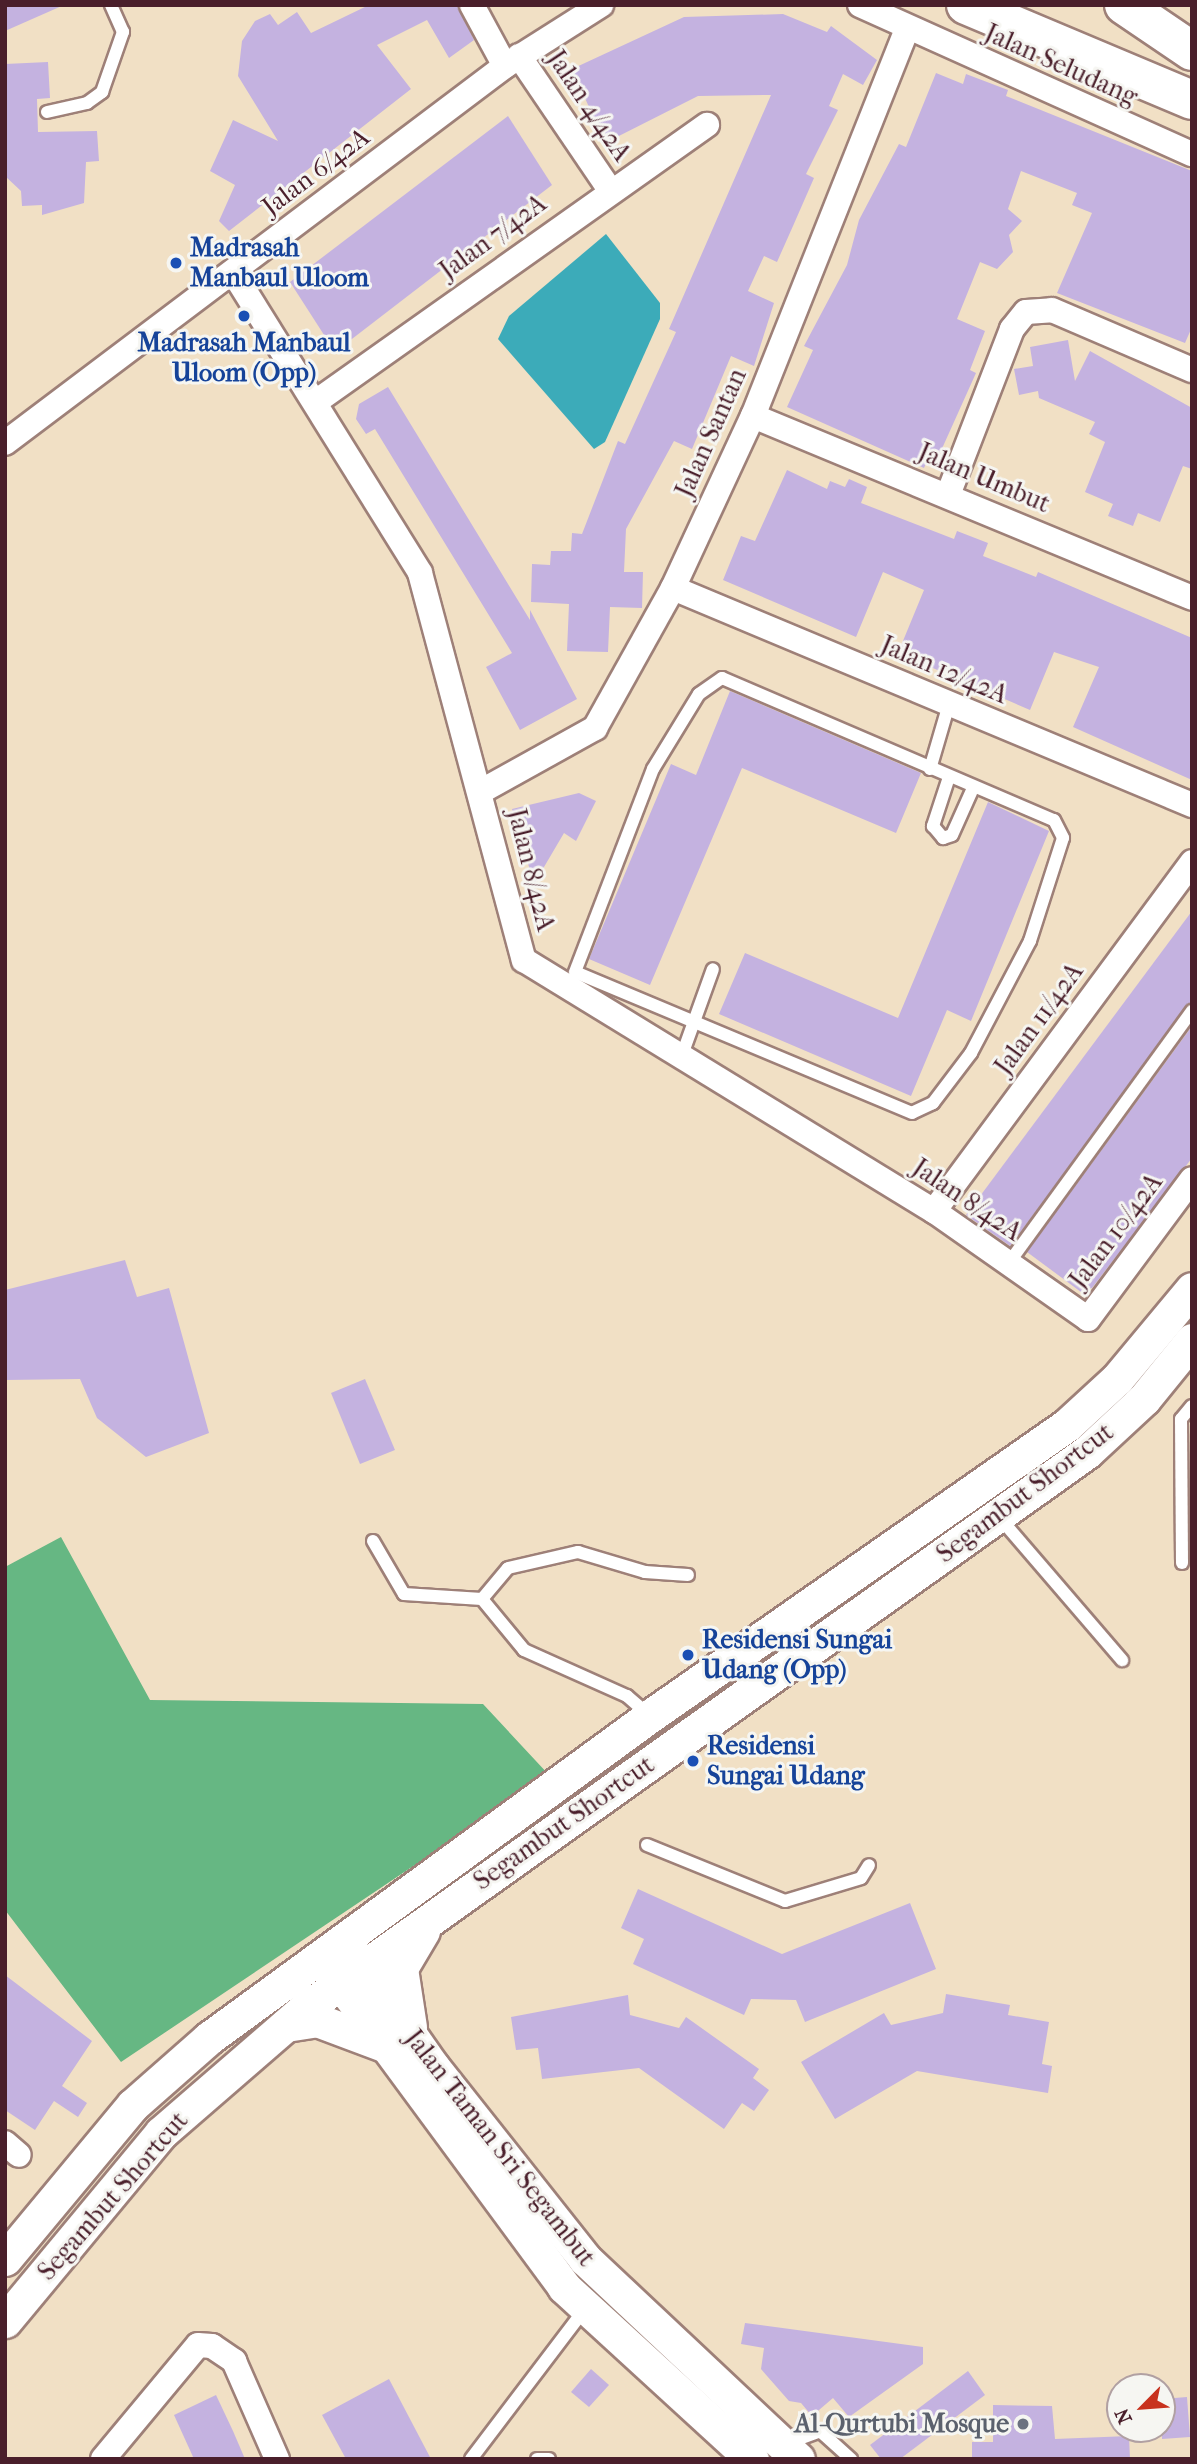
<!DOCTYPE html>
<style>
body{margin:0}
#map{position:relative;width:1197px;height:2464px;overflow:hidden;background:#f1e0c5;font-family:"IM FELL French Canon",serif}
div>[style]{position:absolute}
[style*='--x']{left:calc(var(--x)*1px);top:calc(var(--y)*1px);width:calc(var(--w)*1px);rotate:calc(var(--a)*1deg)}
.forest>*{inset:0;background:#66b783}
.water>*{inset:0;background:#3cabb9}
.building>*{inset:0;background:#c4b2e0}
.roads{filter:drop-shadow(2px 0 #9e8078) drop-shadow(-2px 0 #9e8078) drop-shadow(0 2px #9e8078) drop-shadow(0 -2px #9e8078)}
.lane>*{height:12px;margin:-6px;padding:0 6px;transform-origin:6px;border-radius:6px;background:#fff}
.street>*{height:24px;margin:-12px;padding:0 12px;transform-origin:12px;border-radius:12px;background:#fff}
.secondary>*{height:33px;margin:-16.5px;padding:0 16.5px;transform-origin:16.5px;border-radius:16.5px;background:#fff}
.highway>*{height:38px;margin:-19px;padding:0 19px;transform-origin:19px;border-radius:19px;background:#fff}
.dots>*{width:19px;height:19px;translate:-50% -50%;box-sizing:border-box;border:4px solid #f6f6f2;border-radius:50%}
span{translate:-50% -50%;white-space:nowrap;text-align:center;line-height:1.15;-webkit-text-stroke:6px #f6f6f2;paint-order:stroke}
.street-label{font-size:26px;color:#4a1f2b}
.transit-label{font-size:26px;color:#164399;font-weight:700}
.left{translate:0 -50%;text-align:left}
.worship-label{font-size:26px;color:#5b616d;font-weight:700}
.right{translate:-100% -50%;text-align:right}
.frame{position:absolute;inset:0;border:7px solid #4a1f2b;pointer-events:none}
.north{position:absolute;left:1106px;top:2373px;width:70px;height:70px;box-sizing:border-box;background:#f6f6f2;border:2px solid #b1a0a2;border-radius:50%;rotate:245deg;font-size:19px;font-weight:700;line-height:28px;text-align:center;color:#4a1f2b}
.north::after{content:'';display:block;margin:auto;width:24px;height:32px;background:#c8321e;clip-path:polygon(50% 0,100% 100%,50% 72%,0 100%)}
</style>
<div id="map">
<div class="forest">
<div style="clip-path:polygon(61px 1537px,150px 1700px,483px 1704px,549px 1775px,121px 2062px,5px 1910px,5px 1567px)"></div>
</div>
<div class="water">
<div style="clip-path:polygon(606px 234px,660px 303px,660px 319px,605px 442px,594px 449px,498px 339px,509px 316px)"></div>
</div>
<div class="building">
<div style="clip-path:polygon(5px 5px,64px 5px,5px 31px)"></div>
<div style="clip-path:polygon(369px 5px,457px 5px,474px 40px,449px 58px,427px 20px,377px 45px,411px 89px,229px 231px,219px 221px,235px 185px,210px 171px,233px 120px,278px 141px,238px 76px,242px 41px,255px 21px,270px 14px,278px 25px,297px 12px,311px 33px)"></div>
<div style="clip-path:polygon(783px 14px,827px 32px,831px 26px,877px 60px,863px 85px,843px 74px,829px 106px,838px 110px,806px 174px,814px 178px,793px 226px,777px 262px,764px 256px,748px 291px,774px 303px,754px 366px,731px 356px,692px 449px,674px 441px,626px 529px,624px 572px,643px 572px,642px 608px,610px 607px,608px 652px,567px 651px,569px 604px,531px 602px,532px 564px,550px 565px,551px 551px,571px 551px,572px 533px,582px 534px,618px 441px,625px 444px,676px 332px,669px 329px,771px 95px,698px 96px,605px 143px,572px 69px,684px 17px)"></div>
<div style="clip-path:polygon(48px 62px,50px 98px,37px 99px,38px 132px,97px 131px,99px 161px,86px 162px,84px 203px,42px 215px,42px 205px,22px 206px,21px 191px,5px 176px,5px 64px)"></div>
<div style="clip-path:polygon(936px 73px,963px 84px,966px 74px,1008px 90px,1006px 96px,1192px 171px,1192px 327px,1185px 343px,1057px 293px,1092px 213px,1072px 205px,1077px 193px,1021px 171px,1008px 209px,1022px 221px,1009px 235px,1013px 252px,997px 269px,980px 262px,957px 319px,985px 331px,970px 370px,976px 373px,940px 453px,932px 449px,924px 468px,787px 407px,813px 350px,804px 346px,847px 265px,859px 220px,899px 144px,906px 147px)"></div>
<div style="clip-path:polygon(508px 116px,552px 185px,335px 352px,290px 282px)"></div>
<div style="clip-path:polygon(1068px 340px,1075px 381px,1090px 351px,1192px 408px,1192px 469px,1183px 466px,1160px 522px,1138px 513px,1133px 526px,1108px 516px,1113px 504px,1085px 492px,1105px 442px,1089px 434px,1095px 422px,1039px 398px,1038px 391px,1019px 395px,1014px 369px,1033px 366px,1030px 347px)"></div>
<div style="clip-path:polygon(388px 387px,530px 620px,530px 610px,577px 699px,520px 730px,486px 667px,512px 653px,375px 429px,366px 434px,356px 419px,359px 404px)"></div>
<div style="clip-path:polygon(787px 470px,827px 489px,830px 481px,845px 487px,849px 479px,867px 487px,861px 503px,954px 539px,957px 531px,988px 543px,983px 556px,1036px 577px,1038px 572px,1192px 638px,1192px 780px,1073px 727px,1099px 667px,1054px 652px,1030px 710px,898px 653px,924px 590px,883px 572px,856px 637px,723px 580px,741px 536px,755px 541px)"></div>
<div style="clip-path:polygon(730px 691px,921px 773px,896px 833px,742px 768px,650px 985px,589px 959px,671px 764px,696px 775px)"></div>
<div style="clip-path:polygon(579px 793px,596px 801px,576px 841px,564px 833px,534px 884px,512px 809px)"></div>
<div style="clip-path:polygon(988px 802px,1049px 831px,971px 1021px,947px 1010px,911px 1096px,719px 1014px,745px 953px,898px 1018px)"></div>
<div style="clip-path:polygon(1192px 911px,1192px 1002px,1010px 1246px,966px 1215px)"></div>
<div style="clip-path:polygon(1192px 1026px,1192px 1158px,1092px 1288px,1081px 1292px,1027px 1252px)"></div>
<div style="clip-path:polygon(125px 1260px,137px 1297px,169px 1288px,209px 1433px,146px 1457px,97px 1418px,80px 1379px,5px 1380px,5px 1290px)"></div>
<div style="clip-path:polygon(365px 1379px,395px 1450px,360px 1464px,331px 1393px)"></div>
<div style="clip-path:polygon(638px 1889px,782px 1954px,910px 1903px,936px 1969px,805px 2022px,796px 2000px,751px 1999px,744px 2015px,633px 1964px,644px 1939px,621px 1928px)"></div>
<div style="clip-path:polygon(5px 1975px,92px 2041px,62px 2086px,87px 2103px,78px 2117px,54px 2101px,35px 2130px,5px 2110px)"></div>
<div style="clip-path:polygon(946px 1994px,1010px 2005px,1008px 2015px,1049px 2022px,1042px 2064px,1052px 2066px,1048px 2093px,917px 2071px,835px 2119px,801px 2062px,884px 2013px,891px 2025px,943px 2013px)"></div>
<div style="clip-path:polygon(628px 1995px,630px 2015px,679px 2028px,686px 2017px,759px 2069px,753px 2078px,769px 2090px,754px 2111px,742px 2103px,724px 2129px,639px 2068px,542px 2079px,538px 2048px,516px 2050px,511px 2017px)"></div>
<div style="clip-path:polygon(745px 2323px,923px 2347px,923px 2364px,849px 2417px,833px 2398px,812px 2416px,801px 2403px,789px 2401px,761px 2369px,764px 2348px,741px 2344px)"></div>
<div style="clip-path:polygon(591px 2369px,609px 2385px,589px 2407px,571px 2392px)"></div>
<div style="clip-path:polygon(968px 2371px,985px 2395px,900px 2459px,881px 2459px,870px 2445px)"></div>
<div style="clip-path:polygon(389px 2379px,431px 2459px,346px 2459px,322px 2415px)"></div>
<div style="clip-path:polygon(216px 2395px,233px 2431px,245px 2459px,194px 2459px,174px 2415px)"></div>
<div style="clip-path:polygon(1187px 2397px,1190px 2437px,1162px 2439px,1162px 2399px)"></div>
<div style="clip-path:polygon(993px 2405px,1052px 2406px,1055px 2439px,1129px 2436px,1130px 2459px,972px 2459px,972px 2442px,993px 2442px)"></div>
</div>
<div class="roads">
<div class="lane">
<div style="--x:47;--y:112;--w:41;--a:-12.7"></div>
<div style="--x:87;--y:103;--w:19;--a:-36"></div>
<div style="--x:102;--y:92;--w:64;--a:-70.7"></div>
<div style="--x:123;--y:32;--w:30;--a:-114"></div>
<div style="--x:722;--y:678;--w:361;--a:23.2"></div>
<div style="--x:1054;--y:820;--w:20;--a:63"></div>
<div style="--x:1063;--y:838;--w:108;--a:107.8"></div>
<div style="--x:1030;--y:941;--w:127;--a:117.8"></div>
<div style="--x:971;--y:1053;--w:63;--a:127.2"></div>
<div style="--x:933;--y:1103;--w:23;--a:155"></div>
<div style="--x:912;--y:1113;--w:365;--a:-157.3"></div>
<div style="--x:575;--y:972;--w:217;--a:-69"></div>
<div style="--x:653;--y:769;--w:88;--a:-58.5"></div>
<div style="--x:699;--y:694;--w:28;--a:-35"></div>
<div style="--x:930;--y:769;--w:68;--a:-73.7"></div>
<div style="--x:949;--y:777;--w:52;--a:108.1"></div>
<div style="--x:933;--y:826;--w:16;--a:50"></div>
<div style="--x:943;--y:838;--w:9;--a:-18"></div>
<div style="--x:952;--y:835;--w:51;--a:-65.9"></div>
<div style="--x:682;--y:1055;--w:91;--a:-70.2"></div>
<div style="--x:1008;--y:1264;--w:313;--a:-54"></div>
<div style="--x:999;--y:1517;--w:189;--a:49.3"></div>
<div style="--x:373;--y:1541;--w:61;--a:59.7"></div>
<div style="--x:404;--y:1594;--w:78;--a:3.7"></div>
<div style="--x:482;--y:1599;--w:66;--a:50.5"></div>
<div style="--x:524;--y:1650;--w:113;--a:24.1"></div>
<div style="--x:627;--y:1696;--w:28;--a:41"></div>
<div style="--x:1182;--y:1563;--w:144;--a:-90.4"></div>
<div style="--x:1181;--y:1419;--w:17;--a:-50"></div>
<div style="--x:482;--y:1599;--w:40;--a:-50"></div>
<div style="--x:508;--y:1568;--w:72;--a:-12.9"></div>
<div style="--x:578;--y:1552;--w:70;--a:16.6"></div>
<div style="--x:645;--y:1572;--w:43;--a:4"></div>
<div style="--x:647;--y:1845;--w:149;--a:22.1"></div>
<div style="--x:785;--y:1901;--w:79;--a:-16.8"></div>
<div style="--x:861;--y:1878;--w:15;--a:-58"></div>
<div style="--x:785;--y:2444;--w:37;--a:-20"></div>
<div style="--x:820;--y:2431;--w:42;--a:42.1"></div>
<div style="--x:471;--y:2459;--w:188;--a:-52.8"></div>
<div style="--x:537;--y:2459;--w:12;--a:0"></div>
</div>
<div class="street">
<div style="--x:472;--y:5;--w:69;--a:61.6"></div>
<div style="--x:860;--y:5;--w:364;--a:24.2"></div>
<div style="--x:519;--y:56;--w:162;--a:55.8"></div>
<div style="--x:233;--y:272;--w:354;--a:58.1"></div>
<div style="--x:420;--y:573;--w:401;--a:75"></div>
<div style="--x:524;--y:960;--w:481;--a:31.5"></div>
<div style="--x:934;--y:1211;--w:188;--a:35"></div>
<div style="--x:1088;--y:1319;--w:174;--a:-53.4"></div>
<div style="--x:317;--y:401;--w:478;--a:-35.3"></div>
<div style="--x:753;--y:416;--w:475;--a:22.5"></div>
<div style="--x:5;--y:443;--w:626;--a:-37.02"></div>
<div style="--x:505;--y:66;--w:114;--a:-32.4"></div>
<div style="--x:948;--y:495;--w:178;--a:-68.9"></div>
<div style="--x:1012;--y:329;--w:22;--a:-51"></div>
<div style="--x:1026;--y:312;--w:26;--a:-4"></div>
<div style="--x:1052;--y:310;--w:152;--a:23.2"></div>
<div style="--x:673;--y:588;--w:563;--a:22.69"></div>
<div style="--x:480;--y:792;--w:132;--a:-29.1"></div>
<div style="--x:595;--y:728;--w:160;--a:-60.9"></div>
<div style="--x:673;--y:588;--w:190;--a:-65.1"></div>
<div style="--x:753;--y:416;--w:417;--a:-68.3"></div>
<div style="--x:934;--y:1211;--w:434;--a:-53.5"></div>
<div style="--x:5;--y:2143;--w:18;--a:41"></div>
<div style="--x:103;--y:2459;--w:148;--a:-50.2"></div>
<div style="--x:198;--y:2345;--w:14;--a:4"></div>
<div style="--x:212;--y:2346;--w:27;--a:34"></div>
<div style="--x:234;--y:2361;--w:107;--a:66.3"></div>
</div>
<div class="secondary">
<div style="--x:351;--y:1950;--w:143;--a:55"></div>
<div style="--x:433;--y:2067;--w:245;--a:51.6"></div>
<div style="--x:585;--y:2259;--w:292;--a:43.2"></div>
<div style="--x:327;--y:1965;--w:400;--a:53.6"></div>
<div style="--x:564;--y:2287;--w:255;--a:42.5"></div>
<div style="--x:286;--y:2025;--w:31;--a:-9"></div>
<div style="--x:317;--y:2020;--w:77;--a:20.6"></div>
<div style="--x:410;--y:2027;--w:60;--a:-98.7"></div>
<div style="--x:401;--y:1968;--w:43;--a:-59.3"></div>
<div style="--x:5;--y:2259;--w:200;--a:-50.3"></div>
<div style="--x:133;--y:2105;--w:101;--a:-41.4"></div>
<div style="--x:209;--y:2038;--w:546;--a:-36.14"></div>
<div style="--x:650;--y:1716;--w:508;--a:-34.91"></div>
<div style="--x:1067;--y:1425;--w:68;--a:-42.6"></div>
<div style="--x:1117;--y:1379;--w:117;--a:-50.2"></div>
<div style="--x:5;--y:2321;--w:244;--a:-50.3"></div>
<div style="--x:161;--y:2133;--w:188;--a:-40.9"></div>
<div style="--x:303;--y:2010;--w:962;--a:-35.44"></div>
<div style="--x:1087;--y:1452;--w:78;--a:-42.9"></div>
<div style="--x:1144;--y:1399;--w:76;--a:-50.9"></div>
</div>
<div class="highway">
<div style="--x:966;--y:5;--w:245;--a:22.8"></div>
<div style="--x:1124;--y:5;--w:82;--a:34.1"></div>
</div>
</div>
<div class="dots">
<div style="left:176px;top:263px;background:#1a4fb4"></div>
<div style="left:244px;top:316px;background:#1a4fb4"></div>
<div style="left:688px;top:1655px;background:#1a4fb4"></div>
<div style="left:693px;top:1761px;background:#1a4fb4"></div>
<div style="left:1023px;top:2424px;background:#6b7280"></div>
</div>
<div class="street-label">
<span style="left:1061px;top:65px;rotate:24deg">Jalan Seludang</span>
<span style="left:589px;top:106px;rotate:56deg">Jalan 4/42A</span>
<span style="left:316px;top:172px;rotate:-37deg">Jalan 6/42A</span>
<span style="left:493px;top:237px;rotate:-36deg">Jalan 7/42A</span>
<span style="left:711px;top:433px;rotate:-66deg">Jalan Santan</span>
<span style="left:984px;top:478px;rotate:23deg">Jalan Umbut</span>
<span style="left:944px;top:670px;rotate:23deg">Jalan 12/42A</span>
<span style="left:531px;top:870px;rotate:76deg">Jalan 8/42A</span>
<span style="left:1039px;top:1019px;rotate:-54deg">Jalan 11/42A</span>
<span style="left:967px;top:1200px;rotate:34deg">Jalan 8/42A</span>
<span style="left:1116px;top:1231px;rotate:-53deg">Jalan 10/42A</span>
<span style="left:1025px;top:1493px;rotate:-37deg">Segambut Shortcut</span>
<span style="left:564px;top:1823px;rotate:-35deg">Segambut Shortcut</span>
<span style="left:500px;top:2148px;rotate:52deg">Jalan Taman Sri Segambut</span>
<span style="left:113px;top:2196px;rotate:-49deg">Segambut Shortcut</span>
</div>
<div class="transit-label">
<span class="left" style="left:190px;top:263px">Madrasah<br>Manbaul Uloom</span>
<span style="left:244px;top:358px">Madrasah Manbaul<br>Uloom (Opp)</span>
<span class="left" style="left:702px;top:1655px">Residensi Sungai<br>Udang (Opp)</span>
<span class="left" style="left:707px;top:1761px">Residensi<br>Sungai Udang</span>
</div>
<div class="worship-label">
<span class="right" style="left:1009px;top:2424px">Al-Qurtubi Mosque</span>
</div>
<div class="frame"></div>
<div class="north">N</div>
</div>
